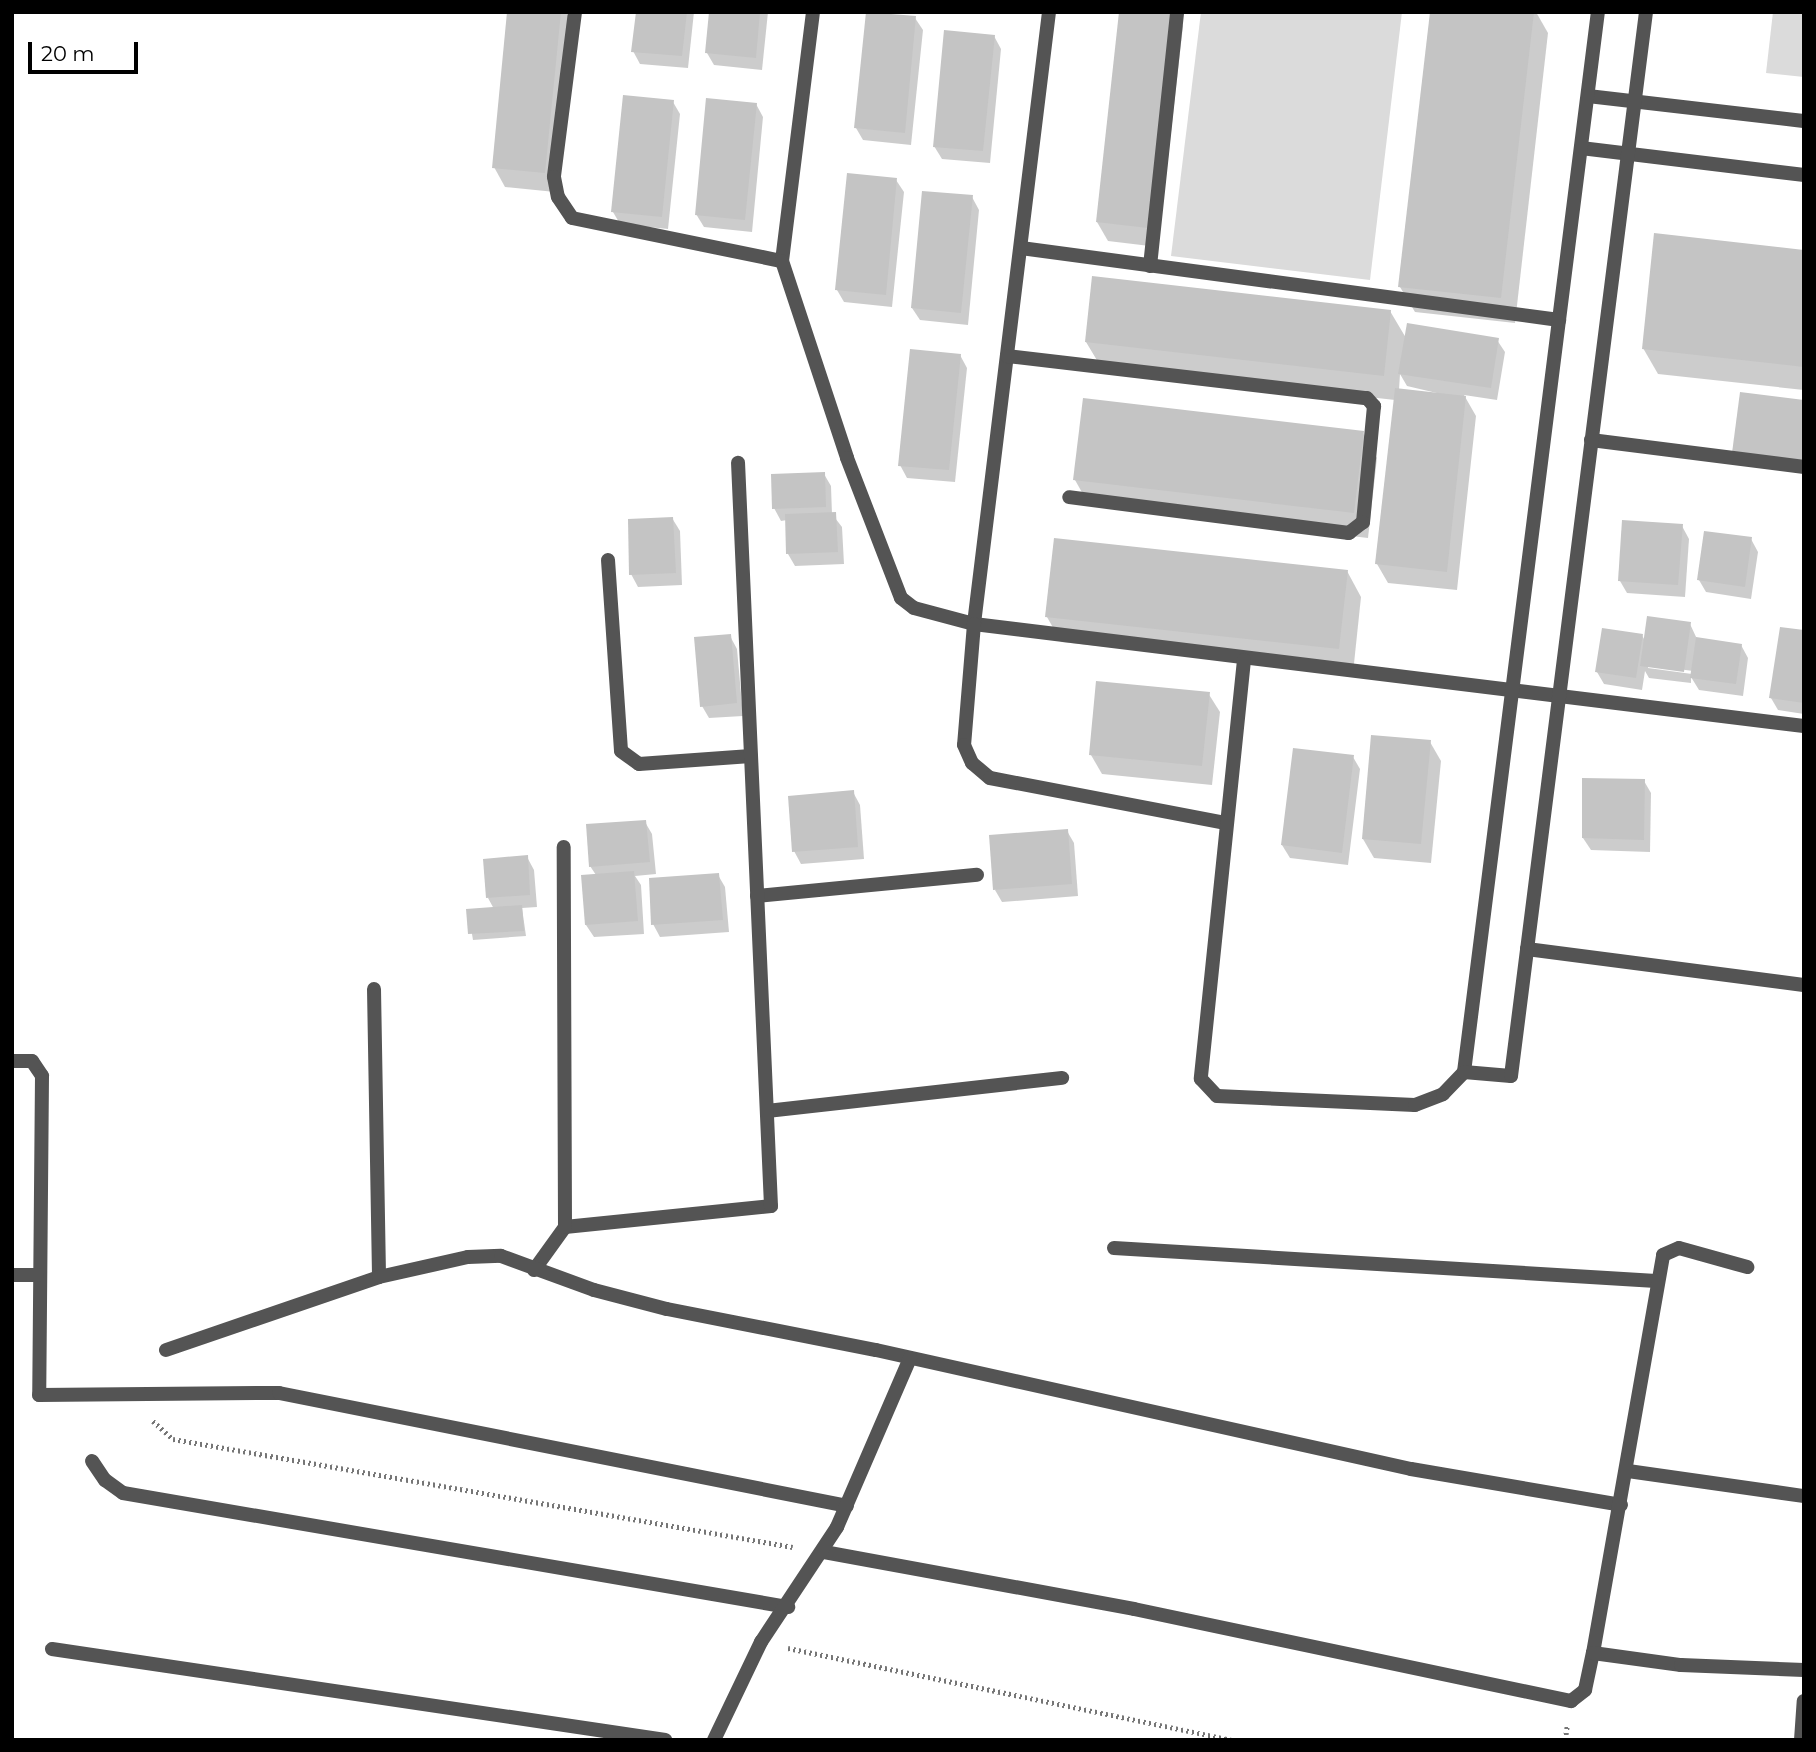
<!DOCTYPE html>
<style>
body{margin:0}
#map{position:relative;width:1816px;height:1752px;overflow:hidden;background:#fff;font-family:Montserrat,sans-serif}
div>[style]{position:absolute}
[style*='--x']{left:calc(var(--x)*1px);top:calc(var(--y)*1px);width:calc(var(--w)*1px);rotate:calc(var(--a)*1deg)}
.green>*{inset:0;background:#dbdbdb}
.shadow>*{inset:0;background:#0003}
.building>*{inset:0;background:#c4c4c4}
.path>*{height:4.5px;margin-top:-2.25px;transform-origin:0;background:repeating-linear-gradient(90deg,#767676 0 2px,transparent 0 5.5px)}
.lane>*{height:14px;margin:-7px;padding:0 7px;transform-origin:7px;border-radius:7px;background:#545454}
.street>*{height:14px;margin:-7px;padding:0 7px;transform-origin:7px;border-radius:7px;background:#545454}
span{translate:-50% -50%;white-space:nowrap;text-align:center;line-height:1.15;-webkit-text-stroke:7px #fff;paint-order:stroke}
.frame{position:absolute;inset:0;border:14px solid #000;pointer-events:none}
.scale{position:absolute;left:28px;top:42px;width:110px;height:32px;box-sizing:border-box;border:4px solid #000;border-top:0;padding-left:9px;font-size:21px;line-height:24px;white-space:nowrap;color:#000;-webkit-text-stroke:5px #fff;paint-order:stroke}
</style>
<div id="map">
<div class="green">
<div style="clip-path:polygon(1201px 12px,1402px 12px,1370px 280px,1171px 256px)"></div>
<div style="clip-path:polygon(1773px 12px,1804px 12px,1804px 77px,1766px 73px)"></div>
</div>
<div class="shadow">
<div style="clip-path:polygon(509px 12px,566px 12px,572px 23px,555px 192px,505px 187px,494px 167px)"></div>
<div style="clip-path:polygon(637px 12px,694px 12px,688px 68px,640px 64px,633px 51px)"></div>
<div style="clip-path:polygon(711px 12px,768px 12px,762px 70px,714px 65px,707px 53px)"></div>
<div style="clip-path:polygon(1175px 12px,1183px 26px,1158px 247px,1108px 241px,1097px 222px)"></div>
<div style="clip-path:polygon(1432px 12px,1536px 12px,1548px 33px,1515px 323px,1415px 312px,1400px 287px)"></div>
<div style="clip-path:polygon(915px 18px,923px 30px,911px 145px,863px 140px,856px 128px)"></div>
<div style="clip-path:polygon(994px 36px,1001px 49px,990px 163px,942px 159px,934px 146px)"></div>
<div style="clip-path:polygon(673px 102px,680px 114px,668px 229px,620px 224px,613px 212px)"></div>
<div style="clip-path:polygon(756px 104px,763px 117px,752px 232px,704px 227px,696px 214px)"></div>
<div style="clip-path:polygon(896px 180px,904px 192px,892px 307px,844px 302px,837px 290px)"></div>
<div style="clip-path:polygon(972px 197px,979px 210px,968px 325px,920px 320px,912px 308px)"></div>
<div style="clip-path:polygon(1804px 251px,1804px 390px,1658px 374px,1643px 348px)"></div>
<div style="clip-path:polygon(evenodd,1390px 311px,1406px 338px,1497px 340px,1505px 352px,1497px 400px,1464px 395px,1476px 416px,1457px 590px,1388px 583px,1377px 564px,1395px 400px,1101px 367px,1086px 342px,1390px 311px,1400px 374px,1407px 386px,1441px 394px,1399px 390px,1400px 374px)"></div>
<div style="clip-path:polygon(960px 355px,967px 368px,955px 482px,907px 478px,900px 465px)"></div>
<div style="clip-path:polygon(1363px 433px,1377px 458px,1368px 538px,1089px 505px,1075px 480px)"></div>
<div style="clip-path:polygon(824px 474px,831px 486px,832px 514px,842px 527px,844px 564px,795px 566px,788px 554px,787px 520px,781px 521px,774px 508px)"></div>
<div style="clip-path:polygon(672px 518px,680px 531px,682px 585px,638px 587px,631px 574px)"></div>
<div style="clip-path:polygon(1682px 526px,1689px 539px,1685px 597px,1627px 593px,1620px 581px)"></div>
<div style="clip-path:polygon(1751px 539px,1758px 552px,1751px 599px,1706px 592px,1699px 580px)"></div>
<div style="clip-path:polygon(1347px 571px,1361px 597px,1353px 673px,1061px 642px,1047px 617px)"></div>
<div style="clip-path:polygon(evenodd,1690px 624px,1697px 639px,1741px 645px,1748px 658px,1743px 696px,1699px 690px,1691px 677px,1691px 683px,1649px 678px,1645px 671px,1642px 690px,1604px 684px,1597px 672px,1642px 635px,1645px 641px,1690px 624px,1648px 665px,1693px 671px,1692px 674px,1648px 668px,1648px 665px)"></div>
<div style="clip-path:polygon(1804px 632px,1804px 714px,1778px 710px,1771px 698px)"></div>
<div style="clip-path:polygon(730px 636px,737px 649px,743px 716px,709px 718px,702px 706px)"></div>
<div style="clip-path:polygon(1208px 693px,1220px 712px,1212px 785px,1102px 774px,1091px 755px)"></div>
<div style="clip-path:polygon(1430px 742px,1441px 761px,1431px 863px,1374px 858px,1363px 839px)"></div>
<div style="clip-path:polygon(1353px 757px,1360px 769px,1348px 865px,1290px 858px,1282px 845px)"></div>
<div style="clip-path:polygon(1644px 781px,1651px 793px,1650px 852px,1591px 850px,1583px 838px)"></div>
<div style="clip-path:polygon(853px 792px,860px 805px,864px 859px,801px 864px,794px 851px)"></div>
<div style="clip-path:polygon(645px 822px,652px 834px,656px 874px,635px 876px,641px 885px,644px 934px,594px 937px,586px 925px,583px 876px,596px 875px,590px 866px)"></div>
<div style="clip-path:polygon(1067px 831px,1074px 843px,1078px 896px,1002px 902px,995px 890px)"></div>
<div style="clip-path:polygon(527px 857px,534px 870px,537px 907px,522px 908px,526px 936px,473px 940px,468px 911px,494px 909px,488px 898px)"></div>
<div style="clip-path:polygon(718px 875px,725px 887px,729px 932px,660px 937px,653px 924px)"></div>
</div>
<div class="building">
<div style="clip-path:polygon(507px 12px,561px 12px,545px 173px,492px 168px)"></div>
<div style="clip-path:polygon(636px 12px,687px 12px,682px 56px,631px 52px)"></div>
<div style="clip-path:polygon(709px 12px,760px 12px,756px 58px,705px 53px)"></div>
<div style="clip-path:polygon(866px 12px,916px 16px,905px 133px,854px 128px)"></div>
<div style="clip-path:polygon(1119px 12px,1173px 12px,1148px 228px,1096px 222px)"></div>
<div style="clip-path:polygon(1430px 12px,1534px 12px,1501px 298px,1398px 287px)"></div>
<div style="clip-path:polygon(944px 30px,995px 35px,983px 151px,933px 147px)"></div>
<div style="clip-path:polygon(623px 95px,674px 100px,662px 217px,611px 212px)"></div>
<div style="clip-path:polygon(706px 98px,757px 103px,745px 220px,695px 215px)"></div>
<div style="clip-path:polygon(847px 173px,897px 178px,886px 295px,835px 290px)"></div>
<div style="clip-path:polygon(922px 191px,973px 195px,961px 313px,911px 308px)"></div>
<div style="clip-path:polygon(1654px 233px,1804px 250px,1804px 367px,1642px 349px)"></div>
<div style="clip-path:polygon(1092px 276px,1391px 310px,1384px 376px,1085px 342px)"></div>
<div style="clip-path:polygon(1407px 323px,1499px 338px,1491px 388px,1398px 374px)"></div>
<div style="clip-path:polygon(910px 349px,961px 354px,949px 470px,898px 466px)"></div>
<div style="clip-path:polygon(1395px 388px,1466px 396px,1447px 572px,1375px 564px)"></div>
<div style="clip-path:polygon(1740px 392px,1804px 400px,1804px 462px,1732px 453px)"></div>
<div style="clip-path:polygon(1083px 398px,1364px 431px,1354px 513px,1073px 480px)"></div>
<div style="clip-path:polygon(825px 472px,826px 507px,772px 509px,771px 474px)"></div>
<div style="clip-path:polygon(836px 512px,838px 552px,786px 554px,785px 514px)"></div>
<div style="clip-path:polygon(673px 517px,676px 573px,629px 575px,628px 519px)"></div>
<div style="clip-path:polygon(1622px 520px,1683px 524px,1678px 585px,1618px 581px)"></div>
<div style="clip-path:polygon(1704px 531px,1752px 537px,1745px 587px,1697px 580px)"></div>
<div style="clip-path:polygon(1054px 538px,1348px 570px,1339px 649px,1045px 617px)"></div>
<div style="clip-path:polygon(1647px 616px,1691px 622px,1684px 672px,1640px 666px)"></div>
<div style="clip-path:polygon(1780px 627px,1804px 630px,1804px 703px,1769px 698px)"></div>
<div style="clip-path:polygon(1602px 628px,1643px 634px,1636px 678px,1595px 672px)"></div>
<div style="clip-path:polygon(731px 634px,737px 703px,700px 707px,694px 637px)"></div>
<div style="clip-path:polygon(1696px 637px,1742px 644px,1736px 684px,1690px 678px)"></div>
<div style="clip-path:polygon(1096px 681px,1210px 692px,1202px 766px,1089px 755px)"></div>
<div style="clip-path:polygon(1371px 735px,1431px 740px,1421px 844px,1362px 839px)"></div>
<div style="clip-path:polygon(1293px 748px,1354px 755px,1342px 853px,1281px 845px)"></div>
<div style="clip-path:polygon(1582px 778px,1645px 779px,1644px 840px,1582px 838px)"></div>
<div style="clip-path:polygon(854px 790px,858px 847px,792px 852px,788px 796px)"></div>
<div style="clip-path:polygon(646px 820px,650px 862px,589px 867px,586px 824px)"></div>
<div style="clip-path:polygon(1068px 829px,1072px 884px,993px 890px,989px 835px)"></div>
<div style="clip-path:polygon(528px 855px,530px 895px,486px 898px,483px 859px)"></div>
<div style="clip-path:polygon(634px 871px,638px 921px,585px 925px,581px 875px)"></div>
<div style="clip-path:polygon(719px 873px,723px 920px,651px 925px,649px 878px)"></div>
<div style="clip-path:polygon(522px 905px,524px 931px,468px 934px,466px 909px)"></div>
</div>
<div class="path">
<div style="--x:153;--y:1421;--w:27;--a:42"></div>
<div style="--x:173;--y:1439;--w:629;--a:9.88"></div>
<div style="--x:788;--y:1648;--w:453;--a:11.7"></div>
<div style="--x:1565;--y:1740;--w:14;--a:-82"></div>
</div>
<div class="lane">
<div style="--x:1150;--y:266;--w:255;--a:-83.9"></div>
</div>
<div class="street">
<div style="--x:575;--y:12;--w:166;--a:97.3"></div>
<div style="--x:554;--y:177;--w:20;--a:79"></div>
<div style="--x:558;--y:197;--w:25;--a:56"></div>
<div style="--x:572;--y:218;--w:214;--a:11.6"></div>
<div style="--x:813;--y:12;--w:251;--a:97.1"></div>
<div style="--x:782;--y:261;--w:207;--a:71.7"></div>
<div style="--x:847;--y:458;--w:150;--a:68.9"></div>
<div style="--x:901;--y:598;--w:16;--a:38"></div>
<div style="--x:914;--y:608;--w:62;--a:14.9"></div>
<div style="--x:974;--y:624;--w:836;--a:7.01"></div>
<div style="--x:1049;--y:12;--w:617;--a:96.99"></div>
<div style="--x:974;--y:624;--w:121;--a:94.7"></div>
<div style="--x:964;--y:745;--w:20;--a:66"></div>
<div style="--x:972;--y:763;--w:23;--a:40"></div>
<div style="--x:990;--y:778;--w:239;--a:10.8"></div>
<div style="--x:1588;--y:96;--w:217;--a:6.6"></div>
<div style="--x:1581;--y:148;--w:225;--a:6.9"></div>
<div style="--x:1021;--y:248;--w:543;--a:7.62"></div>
<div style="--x:1007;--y:356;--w:362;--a:6.7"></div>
<div style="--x:1367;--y:398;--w:11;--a:49"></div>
<div style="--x:1374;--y:406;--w:117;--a:95.4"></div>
<div style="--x:1363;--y:522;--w:18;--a:142"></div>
<div style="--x:1349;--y:533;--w:282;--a:-172.7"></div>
<div style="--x:1591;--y:440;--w:215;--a:7.2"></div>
<div style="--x:608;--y:560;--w:191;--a:86.1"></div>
<div style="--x:621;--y:751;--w:22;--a:36"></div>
<div style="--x:639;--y:764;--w:112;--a:-4.1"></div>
<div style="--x:1244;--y:660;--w:421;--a:95.9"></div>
<div style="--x:1201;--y:1079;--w:23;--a:47"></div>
<div style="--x:1217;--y:1096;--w:198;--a:2.6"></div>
<div style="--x:1415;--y:1105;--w:30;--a:-21"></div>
<div style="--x:1443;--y:1094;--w:30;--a:-46"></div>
<div style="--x:1464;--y:1072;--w:1068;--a:-82.8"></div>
<div style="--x:757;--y:896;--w:221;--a:-5.5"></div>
<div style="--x:1527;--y:949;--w:279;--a:7.4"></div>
<div style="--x:374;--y:989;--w:288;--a:89"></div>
<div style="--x:12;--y:1061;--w:20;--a:0"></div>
<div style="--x:32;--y:1061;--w:18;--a:56"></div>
<div style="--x:42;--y:1076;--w:319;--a:90.5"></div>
<div style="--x:39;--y:1395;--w:240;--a:-0.5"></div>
<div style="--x:279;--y:1393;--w:579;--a:11.25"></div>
<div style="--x:1464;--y:1072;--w:47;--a:4.9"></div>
<div style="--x:1511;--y:1076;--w:1073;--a:-82.77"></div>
<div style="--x:767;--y:1111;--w:297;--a:-6.4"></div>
<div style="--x:565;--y:1227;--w:207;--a:-5.8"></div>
<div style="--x:771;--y:1206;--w:744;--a:-92.54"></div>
<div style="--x:1114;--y:1248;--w:543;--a:3.48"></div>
<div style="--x:534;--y:1270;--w:53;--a:-54.2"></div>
<div style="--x:565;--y:1227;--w:380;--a:-90.2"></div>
<div style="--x:12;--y:1275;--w:25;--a:0"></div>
<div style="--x:166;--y:1350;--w:225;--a:-18.9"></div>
<div style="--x:379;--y:1277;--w:91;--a:-12.7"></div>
<div style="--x:468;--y:1257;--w:33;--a:-2"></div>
<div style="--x:501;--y:1256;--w:99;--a:20.1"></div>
<div style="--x:594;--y:1290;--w:75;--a:14.6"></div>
<div style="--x:667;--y:1309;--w:213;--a:11.1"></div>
<div style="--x:876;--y:1350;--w:548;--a:12.54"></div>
<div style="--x:1411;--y:1469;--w:213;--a:9.7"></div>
<div style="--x:92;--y:1461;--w:23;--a:56"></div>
<div style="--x:105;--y:1480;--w:22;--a:36"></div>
<div style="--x:123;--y:1493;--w:675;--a:9.73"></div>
<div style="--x:1628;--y:1471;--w:178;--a:8.1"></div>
<div style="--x:824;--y:1552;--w:315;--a:10.4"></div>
<div style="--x:1134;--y:1609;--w:447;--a:11.9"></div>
<div style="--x:1571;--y:1701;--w:18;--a:-38"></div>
<div style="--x:1585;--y:1690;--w:38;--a:-78"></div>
<div style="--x:1593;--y:1653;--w:404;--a:-80"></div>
<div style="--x:1663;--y:1255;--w:17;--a:-24"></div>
<div style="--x:1679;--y:1248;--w:71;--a:15.6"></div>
<div style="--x:52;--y:1649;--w:620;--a:8.44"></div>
<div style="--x:1593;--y:1653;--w:89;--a:7.8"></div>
<div style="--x:1681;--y:1665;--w:123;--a:2.3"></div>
<div style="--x:714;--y:1740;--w:109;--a:-64.4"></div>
<div style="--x:761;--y:1642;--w:138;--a:-56.5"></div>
<div style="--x:837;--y:1527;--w:184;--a:-66.6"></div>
<div style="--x:1801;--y:1740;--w:39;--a:-86"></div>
</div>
<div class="frame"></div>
<div class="scale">20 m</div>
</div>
